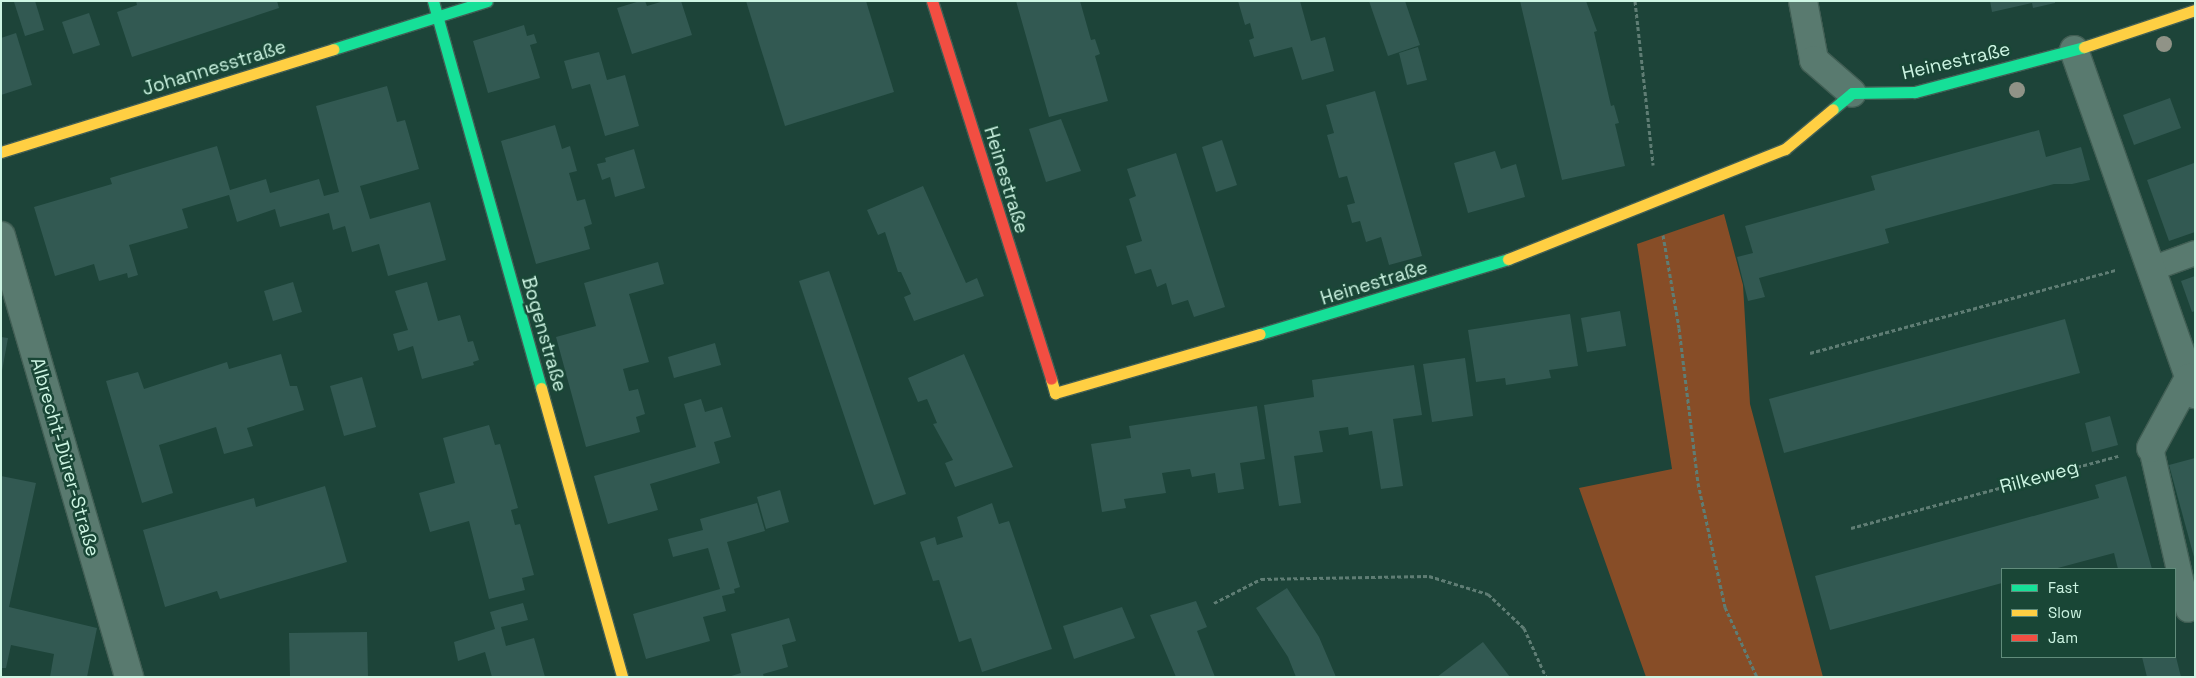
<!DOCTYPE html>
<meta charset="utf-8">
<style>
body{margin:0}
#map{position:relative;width:2196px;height:678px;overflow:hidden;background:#1d4439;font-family:"Space Grotesk",sans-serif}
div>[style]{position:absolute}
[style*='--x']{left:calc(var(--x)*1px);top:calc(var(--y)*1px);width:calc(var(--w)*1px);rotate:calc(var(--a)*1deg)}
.green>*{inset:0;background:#874d27}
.building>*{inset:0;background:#325952}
.path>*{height:3px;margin-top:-1.5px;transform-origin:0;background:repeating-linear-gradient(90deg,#5f7d74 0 4px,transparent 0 6.5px)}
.roads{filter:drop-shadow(1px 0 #415e54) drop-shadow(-1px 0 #415e54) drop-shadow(0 1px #415e54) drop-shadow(0 -1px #415e54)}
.lane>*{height:24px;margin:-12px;padding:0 12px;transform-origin:12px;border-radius:12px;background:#597a6f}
.street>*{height:28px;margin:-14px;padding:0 14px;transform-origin:14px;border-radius:14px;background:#597a6f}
.fast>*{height:11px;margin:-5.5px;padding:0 5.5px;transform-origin:5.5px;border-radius:5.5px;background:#16e098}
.slow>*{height:11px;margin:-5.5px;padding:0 5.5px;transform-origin:5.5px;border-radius:5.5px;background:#ffcf43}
.jam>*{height:11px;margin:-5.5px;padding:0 5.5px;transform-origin:5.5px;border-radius:5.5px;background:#f24e42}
.trees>*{width:16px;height:16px;margin:-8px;border-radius:50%;background:#909387}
span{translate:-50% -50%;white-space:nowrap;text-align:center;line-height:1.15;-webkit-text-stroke:5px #194636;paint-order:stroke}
.street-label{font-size:19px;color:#cdf5e3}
.frame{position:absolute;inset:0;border:2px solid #cdf5e3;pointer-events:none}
.legend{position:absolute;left:2001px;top:568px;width:175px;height:90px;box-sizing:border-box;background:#194636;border:1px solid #618c7b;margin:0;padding:6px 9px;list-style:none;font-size:15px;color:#cdf5e3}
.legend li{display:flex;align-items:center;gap:10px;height:25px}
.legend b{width:25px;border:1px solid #618c7b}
</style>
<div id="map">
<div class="green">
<div style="clip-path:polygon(1724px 214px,1743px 285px,1750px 404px,1823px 677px,1646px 677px,1579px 488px,1672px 469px,1637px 244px)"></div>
</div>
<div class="building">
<div style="clip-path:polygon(17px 1px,35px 1px,44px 30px,25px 36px,14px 2px)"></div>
<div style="clip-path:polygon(136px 1px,277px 1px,279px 8px,132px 57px,117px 12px,137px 5px)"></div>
<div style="clip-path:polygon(640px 1px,645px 1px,647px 6px,664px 1px,681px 1px,692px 35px,632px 54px,617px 8px)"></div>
<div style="clip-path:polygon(746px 1px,866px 1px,894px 92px,785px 126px)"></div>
<div style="clip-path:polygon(1016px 1px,1080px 1px,1091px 40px,1095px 39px,1100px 54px,1095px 56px,1108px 101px,1049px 117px)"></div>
<div style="clip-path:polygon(1238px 1px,1300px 1px,1311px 41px,1325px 37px,1334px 71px,1302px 80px,1292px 47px,1254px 57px,1249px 40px,1254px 38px,1250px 23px,1245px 25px)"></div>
<div style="clip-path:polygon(1369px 1px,1405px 1px,1420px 45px,1388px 56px)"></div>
<div style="clip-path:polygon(1520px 1px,1586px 1px,1597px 31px,1594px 32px,1611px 106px,1614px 105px,1619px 123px,1615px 124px,1625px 166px,1562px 180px)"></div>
<div style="clip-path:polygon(1990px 1px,2055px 1px,2055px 3px,2033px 8px,2032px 3px,1992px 12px)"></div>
<div style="clip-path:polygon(89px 13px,100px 45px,73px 54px,62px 22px)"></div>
<div style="clip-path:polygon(524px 25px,527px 36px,534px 34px,537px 43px,530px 45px,540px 78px,488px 93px,473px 41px)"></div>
<div style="clip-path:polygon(16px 33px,32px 85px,1px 95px,1px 38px)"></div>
<div style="clip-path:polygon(1418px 47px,1427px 80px,1407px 85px,1399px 53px)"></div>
<div style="clip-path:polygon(599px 52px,607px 80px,625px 75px,639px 126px,605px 136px,590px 84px,572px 89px,564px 61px)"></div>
<div style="clip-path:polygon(387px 86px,397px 122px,405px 120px,419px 169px,360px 186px,370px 219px,430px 202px,446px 260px,388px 276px,379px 244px,352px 252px,345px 226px,333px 230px,329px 213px,280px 227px,275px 209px,237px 222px,229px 195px,182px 209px,188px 228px,129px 245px,138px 275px,128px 278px,127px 273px,99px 281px,94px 264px,55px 276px,34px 207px,112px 184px,110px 178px,217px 146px,230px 190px,266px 179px,270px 193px,319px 179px,324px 196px,339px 192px,316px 106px)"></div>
<div style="clip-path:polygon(1375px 91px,1422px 256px,1389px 265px,1381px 237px,1366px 242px,1360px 221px,1352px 223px,1347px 205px,1355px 203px,1347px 176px,1339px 178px,1327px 135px,1334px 133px,1326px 105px)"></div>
<div style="clip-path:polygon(2170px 98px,2181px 128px,2134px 145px,2123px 115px)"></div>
<div style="clip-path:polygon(1061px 119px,1081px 171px,1046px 182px,1029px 129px)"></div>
<div style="clip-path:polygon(555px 125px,562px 149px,570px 146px,577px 171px,569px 173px,577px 201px,585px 199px,592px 224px,584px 227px,590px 249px,536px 264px,501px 141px)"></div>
<div style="clip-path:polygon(2039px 130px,2046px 157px,2081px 147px,2090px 180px,2072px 184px,2054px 184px,1885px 229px,1889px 243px,1759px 278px,1765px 297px,1748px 301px,1737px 257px,1753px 253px,1745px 226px,1875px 190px,1871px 176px)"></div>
<div style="clip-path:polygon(1222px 140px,1237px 185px,1216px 192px,1202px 147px)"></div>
<div style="clip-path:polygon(634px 149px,645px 188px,615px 197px,610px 177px,602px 180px,597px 164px,606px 162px,605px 158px)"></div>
<div style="clip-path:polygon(1495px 151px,1501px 169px,1516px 164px,1525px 197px,1468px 213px,1454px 163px)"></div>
<div style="clip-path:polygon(1176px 153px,1225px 307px,1194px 317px,1188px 300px,1172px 305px,1166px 283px,1157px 287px,1151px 269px,1135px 274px,1126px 246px,1142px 241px,1129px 199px,1136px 196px,1127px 169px)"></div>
<div style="clip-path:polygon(2194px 163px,2195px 232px,2169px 241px,2147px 180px)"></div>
<div style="clip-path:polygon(923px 186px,966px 283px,977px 278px,984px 296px,914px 321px,904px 297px,911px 294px,901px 272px,898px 272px,885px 232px,878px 235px,867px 210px)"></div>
<div style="clip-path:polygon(658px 262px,664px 284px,629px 294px,649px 362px,623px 369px,629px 391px,638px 389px,645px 414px,636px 417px,640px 432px,586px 447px,556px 337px,596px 326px,584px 283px)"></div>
<div style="clip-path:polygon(829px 271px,906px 494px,874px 505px,799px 281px)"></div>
<div style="clip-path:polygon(2195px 276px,2195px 311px,2192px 312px,2181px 281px)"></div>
<div style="clip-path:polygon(293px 282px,302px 312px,273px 321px,264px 291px)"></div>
<div style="clip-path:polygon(427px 282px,438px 321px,460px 315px,468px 342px,473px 341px,479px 360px,473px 362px,474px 365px,422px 379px,413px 346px,398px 351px,393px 334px,408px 330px,395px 291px)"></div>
<div style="clip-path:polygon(1620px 311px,1626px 346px,1587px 352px,1581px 318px)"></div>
<div style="clip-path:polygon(1570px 314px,1578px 366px,1549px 370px,1551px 378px,1506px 385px,1505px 378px,1476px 382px,1468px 330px)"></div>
<div style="clip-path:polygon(2065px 319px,2080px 373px,1784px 453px,1769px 399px)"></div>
<div style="clip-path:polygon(1px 337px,8px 338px,2px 371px,1px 371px)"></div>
<div style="clip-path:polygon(715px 343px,721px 365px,674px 378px,668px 357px)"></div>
<div style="clip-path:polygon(281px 354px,290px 386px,297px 386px,304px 410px,247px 428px,253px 446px,224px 454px,216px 427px,159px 445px,173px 493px,142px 503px,106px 381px,138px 372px,144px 389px,227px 362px,229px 369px)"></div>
<div style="clip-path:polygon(964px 354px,1013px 467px,955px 487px,945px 463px,953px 460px,933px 424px,937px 423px,927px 399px,918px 402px,908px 378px)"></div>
<div style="clip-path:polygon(1465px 358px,1473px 416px,1432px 422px,1423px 364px)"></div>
<div style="clip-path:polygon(1414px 365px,1422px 415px,1393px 419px,1403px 486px,1381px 489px,1372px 431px,1349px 435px,1348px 427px,1319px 431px,1323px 452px,1294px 456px,1301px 503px,1279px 506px,1264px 405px,1314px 397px,1312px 380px)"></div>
<div style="clip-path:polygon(362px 377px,376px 427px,344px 436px,330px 386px)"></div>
<div style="clip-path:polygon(701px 399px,705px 412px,722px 407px,731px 437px,714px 442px,720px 463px,650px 484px,658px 510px,608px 524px,594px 476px,696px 447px,684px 404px)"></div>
<div style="clip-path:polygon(1257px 406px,1265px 459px,1240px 463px,1244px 489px,1218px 493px,1215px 473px,1192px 477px,1190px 469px,1162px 473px,1166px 493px,1124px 499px,1126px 508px,1102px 512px,1091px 444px,1131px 438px,1129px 426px)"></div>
<div style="clip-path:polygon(2110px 416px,2118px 445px,2092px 452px,2085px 423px)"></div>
<div style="clip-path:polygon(489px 425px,495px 445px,500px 444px,518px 508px,511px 510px,515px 525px,520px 524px,534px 575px,522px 578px,525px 590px,489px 599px,469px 521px,430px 532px,419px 493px,455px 483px,443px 438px)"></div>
<div style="clip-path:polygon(2195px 458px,2195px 557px,2194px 557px,2169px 465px)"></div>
<div style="clip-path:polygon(1px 476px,36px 483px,9px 607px,97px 628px,87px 677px,50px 677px,54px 654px,11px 645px,6px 668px,1px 668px)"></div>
<div style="clip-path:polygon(2126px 476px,2152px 569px,2118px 569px,2114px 553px,2054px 569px,2002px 569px,2002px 583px,1830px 630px,1815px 576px,2099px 498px,2095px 485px)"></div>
<div style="clip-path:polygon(325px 486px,347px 562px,220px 599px,217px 591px,165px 607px,143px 530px,254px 498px,256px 507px)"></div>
<div style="clip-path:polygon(780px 490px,789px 522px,766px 529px,757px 497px)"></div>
<div style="clip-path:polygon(757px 503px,765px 531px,727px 542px,740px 587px,734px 589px,735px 593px,722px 596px,726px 611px,703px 617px,710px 641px,646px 659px,633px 614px,720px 589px,708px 548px,673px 557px,668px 539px,703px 530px,700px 519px)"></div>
<div style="clip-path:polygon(992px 503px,999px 524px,1009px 521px,1052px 649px,982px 672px,971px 638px,959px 642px,939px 580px,933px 581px,920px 542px,935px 537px,937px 545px,963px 537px,957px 517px)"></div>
<div style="clip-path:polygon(1287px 588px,1319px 637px,1336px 677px,1296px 677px,1288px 657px,1256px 608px)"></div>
<div style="clip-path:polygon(1196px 601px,1207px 627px,1197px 631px,1215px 677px,1176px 677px,1150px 615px)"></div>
<div style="clip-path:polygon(523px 603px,528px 620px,501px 627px,506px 646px,534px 638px,545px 677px,492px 677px,485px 652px,458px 661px,454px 642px,495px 629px,490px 612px)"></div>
<div style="clip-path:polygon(1122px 607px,1135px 638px,1074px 659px,1063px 626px)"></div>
<div style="clip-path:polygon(789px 618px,796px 641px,782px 645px,788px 667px,763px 674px,764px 677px,728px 677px,741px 673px,731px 634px)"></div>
<div style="clip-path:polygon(367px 632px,368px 677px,290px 677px,289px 633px)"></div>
<div style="clip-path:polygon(1483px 642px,1510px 677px,1437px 677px)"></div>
<div style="clip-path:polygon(2142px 657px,2176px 657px,2181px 677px,2147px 677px)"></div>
</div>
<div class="path">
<div style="--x:1635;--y:1;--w:165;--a:83.7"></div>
<div style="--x:1663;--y:235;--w:94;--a:80.2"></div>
<div style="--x:1679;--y:328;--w:156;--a:83"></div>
<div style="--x:1698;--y:483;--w:127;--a:77.7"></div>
<div style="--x:1725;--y:607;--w:77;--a:65.4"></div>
<div style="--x:1810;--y:353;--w:317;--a:-15.2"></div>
<div style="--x:1851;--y:528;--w:277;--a:-15.1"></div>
<div style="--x:1214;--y:603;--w:53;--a:-27.1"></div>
<div style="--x:1261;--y:579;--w:168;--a:-1"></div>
<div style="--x:1429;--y:576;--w:62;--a:17"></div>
<div style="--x:1488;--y:594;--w:50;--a:43.4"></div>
<div style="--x:1524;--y:628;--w:54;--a:65.8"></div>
</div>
<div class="roads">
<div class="lane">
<div style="--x:2151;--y:269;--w:47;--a:-20"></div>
<div style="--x:2151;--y:448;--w:166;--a:77.1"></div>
</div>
<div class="street">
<div style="--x:1803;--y:1;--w:60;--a:79.4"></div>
<div style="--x:1814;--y:60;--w:50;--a:41"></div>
<div style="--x:2074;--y:50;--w:365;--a:70.6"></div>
<div style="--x:1;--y:236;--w:459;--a:73.8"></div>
<div style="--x:2151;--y:448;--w:80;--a:-61.5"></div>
</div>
<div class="fast">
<div style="--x:433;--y:1;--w:402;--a:74.4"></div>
<div style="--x:333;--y:49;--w:161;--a:-17.3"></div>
<div style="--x:1833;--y:109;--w:25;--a:-40"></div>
<div style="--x:1852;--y:93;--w:63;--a:-0.9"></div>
<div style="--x:1915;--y:92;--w:175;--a:-14.9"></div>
<div style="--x:1260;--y:334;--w:259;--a:-16.8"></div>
</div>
<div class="slow">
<div style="--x:2084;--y:47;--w:117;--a:-18.4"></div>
<div style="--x:1;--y:152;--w:348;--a:-17.2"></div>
<div style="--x:1508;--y:259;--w:298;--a:-21.7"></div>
<div style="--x:1785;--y:149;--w:62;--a:-39.8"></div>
<div style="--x:1051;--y:379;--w:15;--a:74"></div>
<div style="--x:1055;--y:393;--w:213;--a:-16.1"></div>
<div style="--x:541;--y:388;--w:300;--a:74.3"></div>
</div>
<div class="jam">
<div style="--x:932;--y:1;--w:396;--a:72.5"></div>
</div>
</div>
<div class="trees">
<div style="left:2164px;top:44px"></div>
<div style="left:2017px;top:90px"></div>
</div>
<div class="street-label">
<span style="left:1956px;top:61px;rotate:-13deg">Heinestraße</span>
<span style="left:214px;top:68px;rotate:-17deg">Johannesstraße</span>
<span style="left:1006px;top:180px;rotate:73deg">Heinestraße</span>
<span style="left:1374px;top:283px;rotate:-17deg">Heinestraße</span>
<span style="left:544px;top:334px;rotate:74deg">Bogenstraße</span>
<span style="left:65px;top:457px;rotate:74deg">Albrecht-Dürer-Straße</span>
<span style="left:2039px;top:477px;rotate:-15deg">Rilkeweg</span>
</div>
<div class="frame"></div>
<ul class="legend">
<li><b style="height:6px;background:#16e098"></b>Fast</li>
<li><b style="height:6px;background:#ffcf43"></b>Slow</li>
<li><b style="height:6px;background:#f24e42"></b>Jam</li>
</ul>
</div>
